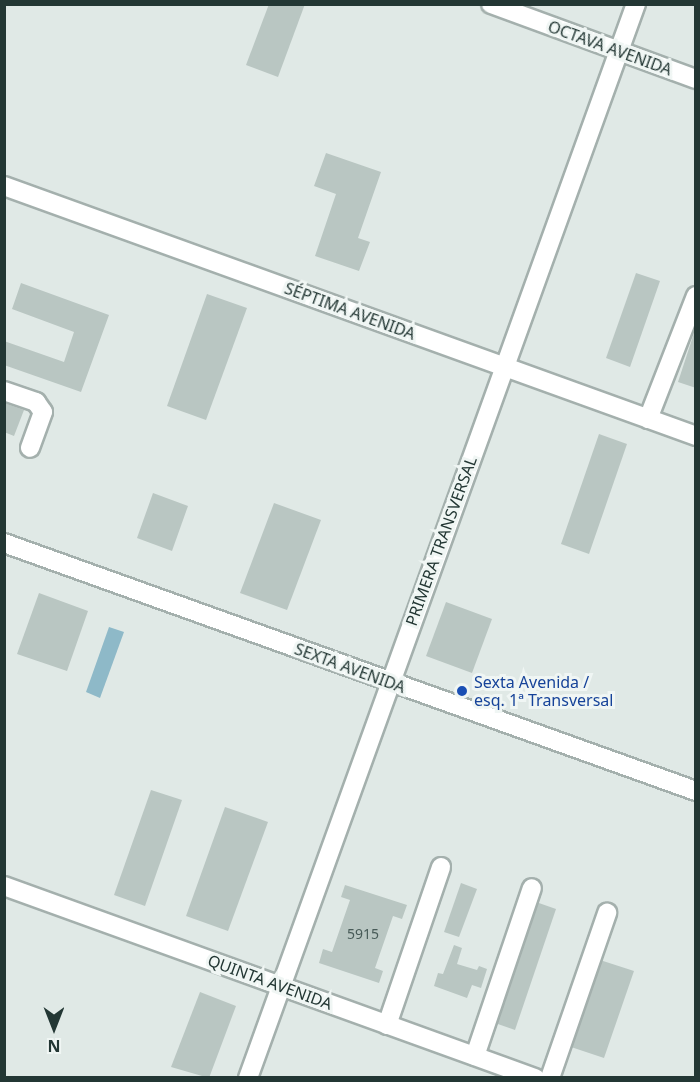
<!DOCTYPE html>
<meta charset="utf-8">
<style>
body{margin:0}
#map{position:relative;width:700px;height:1082px;overflow:hidden;background:#e0e9e6;font-family:"Noto Sans",sans-serif}
div>[style]{position:absolute}
[style*='--x']{left:calc(var(--x)*1px);top:calc(var(--y)*1px);width:calc(var(--w)*1px);rotate:calc(var(--a)*1deg)}
.water>*{inset:0;background:#8eb9c8}
.building>*{inset:0;background:#b9c6c2}
.roads{filter:drop-shadow(2px 0 #a4b0ad) drop-shadow(-2px 0 #a4b0ad) drop-shadow(0 2px #a4b0ad) drop-shadow(0 -2px #a4b0ad)}
.minor>*{height:18px;margin:-9px;padding:0 9px;transform-origin:9px;border-radius:9px;background:#fff}
.dots>*{width:16px;height:16px;translate:-50% -50%;box-sizing:border-box;border:3px solid #f0f6f4;border-radius:50%}
span{translate:-50% -50%;white-space:nowrap;text-align:center;line-height:1.15;-webkit-text-stroke:6px #f0f6f4;paint-order:stroke}
.number-label{font-size:14px;color:#485b58}
.number-label span{-webkit-text-stroke-width:0}
.street-label{font-size:16px;color:#233734}
.transit-label{font-size:16px;color:#164399}
.left{translate:0 -50%;text-align:left}
.frame{position:absolute;inset:0;border:6px solid #233734;pointer-events:none}
.north{position:absolute;left:24px;top:998px;width:60px;height:60px;-webkit-text-stroke:4px #f0f6f4;paint-order:stroke;rotate:180deg;font-size:16px;font-weight:700;line-height:24px;text-align:center;color:#233734}
.north::after{content:'';display:block;margin:auto;width:21px;height:27px;background:#233734;clip-path:polygon(50% 0,100% 100%,50% 72%,0 100%)}
</style>
<div id="map">
<div class="water">
<div style="clip-path:polygon(109px 627px,124px 632px,100px 698px,86px 692px)"></div>
</div>
<div class="building">
<div style="clip-path:polygon(269px 4px,305px 4px,278px 77px,246px 65px)"></div>
<div style="clip-path:polygon(326px 153px,381px 172px,358px 238px,370px 242px,359px 271px,315px 256px,336px 194px,314px 186px)"></div>
<div style="clip-path:polygon(636px 273px,660px 281px,630px 367px,606px 358px)"></div>
<div style="clip-path:polygon(21px 283px,109px 315px,81px 392px,4px 365px,4px 341px,64px 362px,74px 332px,12px 309px)"></div>
<div style="clip-path:polygon(207px 294px,247px 308px,206px 420px,167px 406px)"></div>
<div style="clip-path:polygon(695px 330px,696px 331px,696px 388px,678px 382px)"></div>
<div style="clip-path:polygon(4px 403px,24px 410px,14px 436px,4px 432px)"></div>
<div style="clip-path:polygon(599px 434px,627px 444px,589px 554px,561px 544px)"></div>
<div style="clip-path:polygon(153px 493px,188px 506px,172px 551px,137px 538px)"></div>
<div style="clip-path:polygon(274px 503px,321px 520px,287px 610px,240px 593px)"></div>
<div style="clip-path:polygon(39px 593px,88px 611px,67px 671px,17px 654px)"></div>
<div style="clip-path:polygon(446px 602px,492px 619px,472px 673px,426px 656px)"></div>
<div style="clip-path:polygon(151px 790px,182px 800px,145px 906px,114px 895px)"></div>
<div style="clip-path:polygon(225px 807px,268px 822px,228px 931px,186px 916px)"></div>
<div style="clip-path:polygon(461px 883px,477px 889px,459px 937px,444px 932px)"></div>
<div style="clip-path:polygon(345px 885px,407px 905px,402px 919px,393px 916px,375px 968px,383px 971px,379px 983px,319px 963px,323px 949px,332px 952px,350px 900px,341px 897px)"></div>
<div style="clip-path:polygon(536px 902px,556px 909px,515px 1030px,495px 1023px)"></div>
<div style="clip-path:polygon(454px 945px,462px 948px,457px 964px,477px 970px,479px 966px,487px 969px,481px 988px,472px 985px,467px 998px,434px 986px,438px 973px,443px 974px)"></div>
<div style="clip-path:polygon(600px 960px,634px 971px,604px 1058px,571px 1047px)"></div>
<div style="clip-path:polygon(200px 992px,236px 1006px,209px 1078px,171px 1067px)"></div>
</div>
<div class="roads">
<div class="minor">
<div style="--x:491;--y:4;--w:218;--a:20.1"></div>
<div style="--x:4;--y:186;--w:736;--a:19.86"></div>
<div style="--x:4;--y:391;--w:34;--a:19"></div>
<div style="--x:36;--y:402;--w:12;--a:55"></div>
<div style="--x:43;--y:412;--w:38;--a:110"></div>
<div style="--x:648;--y:419;--w:132;--a:-68.7"></div>
<div style="--x:4;--y:543;--w:735;--a:19.72"></div>
<div style="--x:4;--y:886;--w:565;--a:19.88"></div>
<div style="--x:387;--y:1025;--w:167;--a:-71.1"></div>
<div style="--x:475;--y:1056;--w:177;--a:-71.3"></div>
<div style="--x:248;--y:1078;--w:1142;--a:-70.14"></div>
<div style="--x:550;--y:1078;--w:175;--a:-70.9"></div>
</div>
</div>
<div class="dots">
<div style="left:462px;top:691px;background:#1a4fb4"></div>
</div>
<div class="number-label">
<span style="left:363px;top:934px">5915</span>
</div>
<div class="street-label">
<span style="left:610px;top:48px;rotate:20deg">OCTAVA AVENIDA</span>
<span style="left:350px;top:311px;rotate:20deg">SÉPTIMA AVENIDA</span>
<span style="left:441px;top:541px;rotate:-70deg">PRIMERA TRANSVERSAL</span>
<span style="left:350px;top:668px;rotate:20deg">SEXTA AVENIDA</span>
<span style="left:270px;top:982px;rotate:20deg">QUINTA AVENIDA</span>
</div>
<div class="transit-label">
<span class="left" style="left:474px;top:691px">Sexta Avenida /<br>esq. 1ª Transversal</span>
</div>
<div class="frame"></div>
<div class="north">N</div>
</div>
